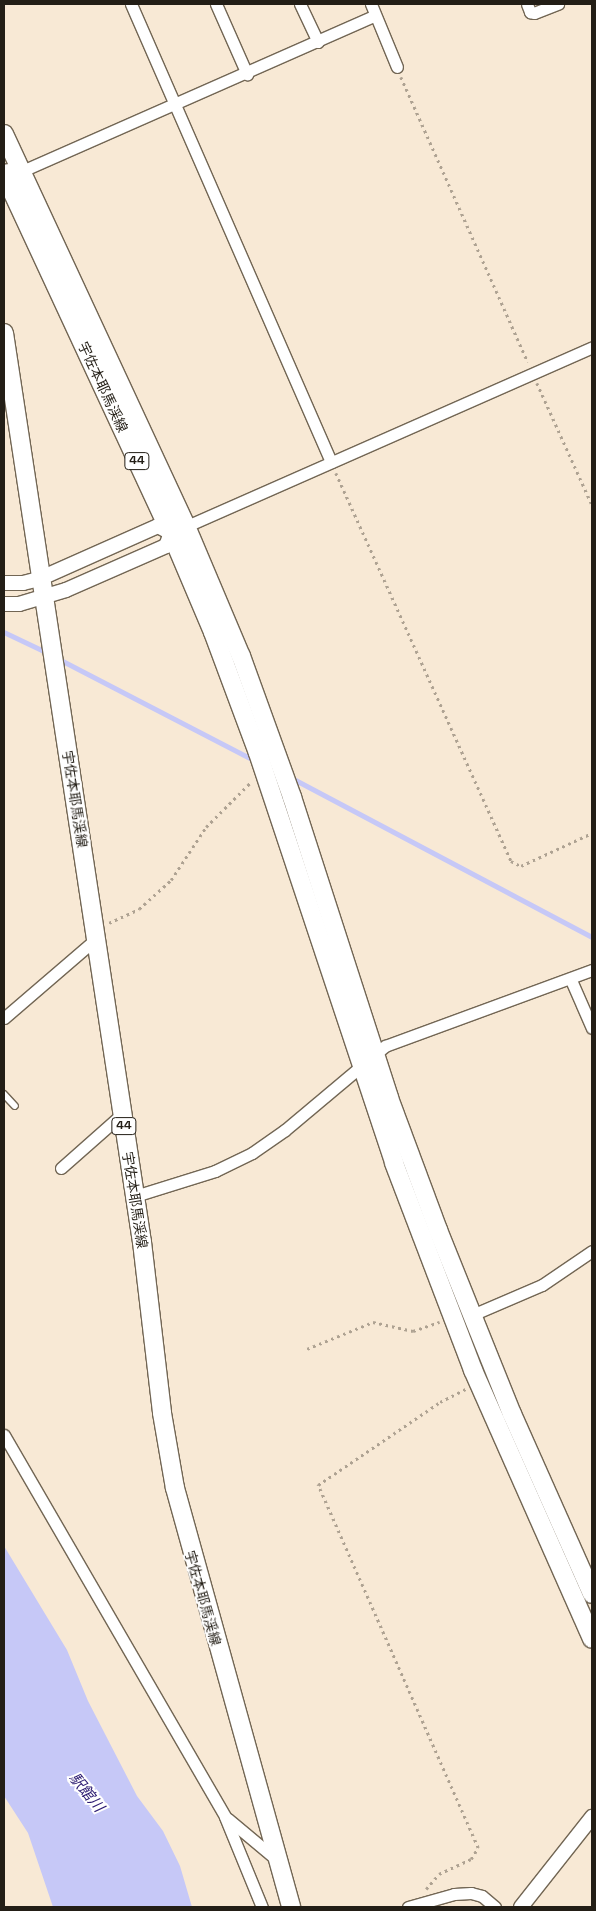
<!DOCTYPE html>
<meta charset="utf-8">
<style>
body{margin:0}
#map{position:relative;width:596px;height:1911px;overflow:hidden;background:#f8e9d5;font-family:"Space Grotesk","Noto Sans JP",sans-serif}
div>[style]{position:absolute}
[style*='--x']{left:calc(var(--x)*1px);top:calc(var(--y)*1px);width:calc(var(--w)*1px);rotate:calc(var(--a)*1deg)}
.water>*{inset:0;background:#c6c8f7}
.stream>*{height:4.5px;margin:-2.25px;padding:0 2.25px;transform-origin:2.25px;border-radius:2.25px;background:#c6c8f7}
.path>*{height:2.5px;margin-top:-1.25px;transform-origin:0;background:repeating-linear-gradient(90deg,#aea292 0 2.5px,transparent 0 6.5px)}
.roads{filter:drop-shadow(1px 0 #726654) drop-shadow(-1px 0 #726654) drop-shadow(0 1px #726654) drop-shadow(0 -1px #726654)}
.service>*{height:5.5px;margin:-2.75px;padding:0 2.75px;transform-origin:2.75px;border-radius:2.75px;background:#fff}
.minor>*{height:11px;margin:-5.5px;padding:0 5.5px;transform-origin:5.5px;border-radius:5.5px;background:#fff}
.tertiary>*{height:14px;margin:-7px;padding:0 7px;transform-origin:7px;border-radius:7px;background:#fff}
.primary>*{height:18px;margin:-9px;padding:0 9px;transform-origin:9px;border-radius:9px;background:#fff}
span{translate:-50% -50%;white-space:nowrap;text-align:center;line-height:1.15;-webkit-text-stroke:4px #fff;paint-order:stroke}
.shield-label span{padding:1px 4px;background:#fff;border:1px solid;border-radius:4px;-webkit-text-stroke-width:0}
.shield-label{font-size:12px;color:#231e16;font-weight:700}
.street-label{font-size:14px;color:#231e16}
.water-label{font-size:15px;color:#2b1a71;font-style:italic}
.frame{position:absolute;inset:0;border:5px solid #231e16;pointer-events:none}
</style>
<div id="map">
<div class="water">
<div style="clip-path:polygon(4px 1546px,67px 1650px,88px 1701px,137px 1796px,163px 1831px,180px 1866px,192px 1907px,53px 1907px,28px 1833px,4px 1796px)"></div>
</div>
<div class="stream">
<div style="--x:4;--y:632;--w:49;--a:25.5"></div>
<div style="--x:59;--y:659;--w:222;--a:27.4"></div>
<div style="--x:290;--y:777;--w:342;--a:27.9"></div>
</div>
<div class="path">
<div style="--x:401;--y:77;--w:312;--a:66"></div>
<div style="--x:537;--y:383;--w:134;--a:65.7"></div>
<div style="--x:336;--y:473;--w:426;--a:65.7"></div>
<div style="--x:511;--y:861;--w:11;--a:27"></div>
<div style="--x:521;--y:866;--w:78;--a:-24.9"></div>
<div style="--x:109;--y:923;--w:33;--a:-25"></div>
<div style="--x:139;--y:909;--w:43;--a:-42.2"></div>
<div style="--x:171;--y:880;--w:64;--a:-56.6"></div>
<div style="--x:206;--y:827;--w:64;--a:-45"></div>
<div style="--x:307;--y:1349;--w:71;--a:-22.2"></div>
<div style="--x:373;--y:1322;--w:41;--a:12.7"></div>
<div style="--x:413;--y:1331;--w:28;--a:-19"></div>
<div style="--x:426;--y:1889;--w:20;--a:-49"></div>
<div style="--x:439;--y:1874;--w:35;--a:-25"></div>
<div style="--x:471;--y:1859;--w:13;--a:-58"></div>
<div style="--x:478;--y:1848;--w:397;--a:-113.8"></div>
<div style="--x:318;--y:1485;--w:148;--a:-34.2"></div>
<div style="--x:440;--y:1402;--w:29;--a:-27"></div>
</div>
<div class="roads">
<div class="service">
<div style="--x:4;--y:1094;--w:16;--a:47"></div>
</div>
<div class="minor">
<div style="--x:131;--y:4;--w:500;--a:66.4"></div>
<div style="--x:216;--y:4;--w:77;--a:66.1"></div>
<div style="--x:300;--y:4;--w:42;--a:64.7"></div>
<div style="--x:371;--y:4;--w:68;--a:67.6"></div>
<div style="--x:527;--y:4;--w:9;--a:69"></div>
<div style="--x:530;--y:12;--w:4;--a:14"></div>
<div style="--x:534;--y:13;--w:26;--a:-21"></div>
<div style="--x:22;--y:171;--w:385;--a:-23.8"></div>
<div style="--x:180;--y:529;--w:450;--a:-23.8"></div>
<div style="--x:571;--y:980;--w:52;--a:66.4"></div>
<div style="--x:4;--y:1018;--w:121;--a:-40.7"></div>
<div style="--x:61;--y:1168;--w:81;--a:-41.5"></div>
<div style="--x:135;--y:1196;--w:84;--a:-17.4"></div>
<div style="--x:215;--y:1171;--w:41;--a:-25.9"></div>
<div style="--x:252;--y:1153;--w:40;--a:-34.9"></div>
<div style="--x:285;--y:1130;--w:131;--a:-40"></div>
<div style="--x:385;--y:1046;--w:221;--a:-20.2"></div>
<div style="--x:472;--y:1315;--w:76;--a:-23.2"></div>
<div style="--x:542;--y:1285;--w:60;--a:-34.2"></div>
<div style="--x:4;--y:1435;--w:441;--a:59.9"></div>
<div style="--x:225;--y:1817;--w:97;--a:67.7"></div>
<div style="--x:228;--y:1819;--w:64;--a:39.9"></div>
<div style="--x:408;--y:1907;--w:48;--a:-15.8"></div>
<div style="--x:454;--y:1894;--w:17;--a:-3"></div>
<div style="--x:471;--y:1893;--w:11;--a:15"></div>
<div style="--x:482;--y:1896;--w:17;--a:40"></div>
</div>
<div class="tertiary">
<div style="--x:4;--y:583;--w:19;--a:0"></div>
<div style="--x:23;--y:583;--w:16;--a:-14"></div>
<div style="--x:39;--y:579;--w:130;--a:-24"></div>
<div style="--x:158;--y:526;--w:15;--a:28"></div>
<div style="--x:171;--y:533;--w:14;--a:111"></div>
<div style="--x:166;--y:546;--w:109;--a:156.3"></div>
<div style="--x:66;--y:590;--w:49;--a:163.4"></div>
<div style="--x:19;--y:604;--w:15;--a:180"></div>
<div style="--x:521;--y:1907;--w:115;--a:-51.7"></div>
</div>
<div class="primary">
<div style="--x:4;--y:134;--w:432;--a:65.1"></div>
<div style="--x:186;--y:526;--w:141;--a:67.1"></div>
<div style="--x:241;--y:656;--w:150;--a:70.1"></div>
<div style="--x:292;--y:797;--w:316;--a:72.1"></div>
<div style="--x:389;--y:1098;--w:141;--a:69.6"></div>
<div style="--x:438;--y:1230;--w:198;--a:68.1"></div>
<div style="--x:512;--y:1414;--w:197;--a:66"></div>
<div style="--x:22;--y:171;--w:18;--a:171"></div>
<div style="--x:4;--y:174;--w:396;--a:65.1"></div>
<div style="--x:171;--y:533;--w:108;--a:67"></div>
<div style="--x:213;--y:632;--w:129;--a:69.6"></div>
<div style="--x:258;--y:753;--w:432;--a:71.6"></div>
<div style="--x:394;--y:1163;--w:222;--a:69.1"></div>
<div style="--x:473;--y:1370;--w:294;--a:66.1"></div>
<div style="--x:4;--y:333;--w:919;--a:81.37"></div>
<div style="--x:142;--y:1242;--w:172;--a:83.3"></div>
<div style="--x:162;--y:1413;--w:76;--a:80.2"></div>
<div style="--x:175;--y:1488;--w:435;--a:74.5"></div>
</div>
</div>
<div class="shield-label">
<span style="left:137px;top:461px">44</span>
<span style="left:124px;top:1126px">44</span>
</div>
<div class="street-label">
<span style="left:103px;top:387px;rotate:65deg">宇佐本耶馬渓線</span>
<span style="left:75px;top:799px;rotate:81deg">宇佐本耶馬渓線</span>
<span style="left:135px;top:1200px;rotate:81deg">宇佐本耶馬渓線</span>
<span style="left:203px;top:1598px;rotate:74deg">宇佐本耶馬渓線</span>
</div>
<div class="water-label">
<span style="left:87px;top:1792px;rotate:51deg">駅館川</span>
</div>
<div class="frame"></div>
</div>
